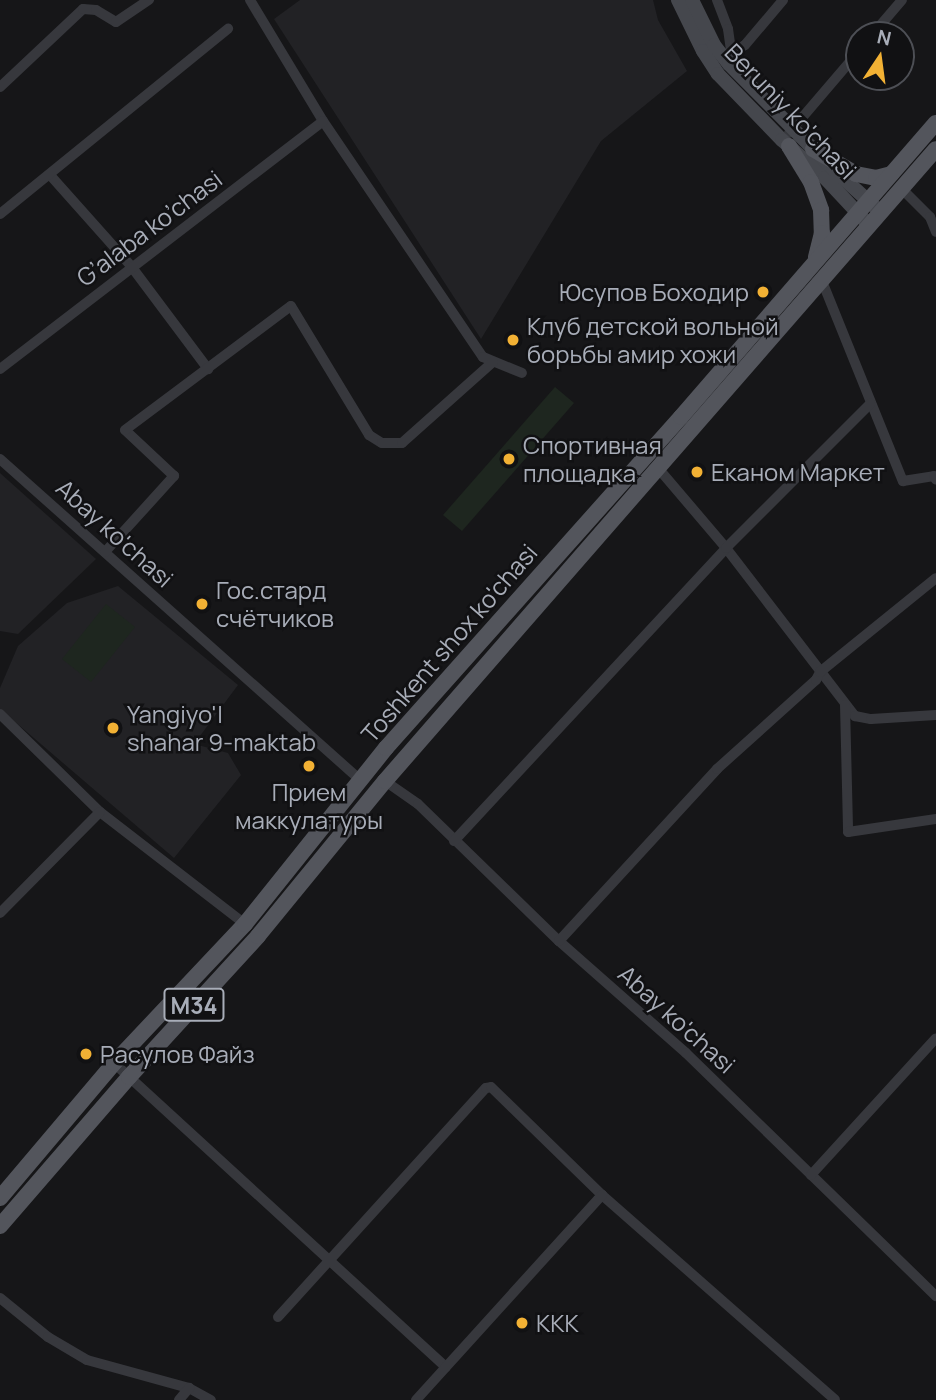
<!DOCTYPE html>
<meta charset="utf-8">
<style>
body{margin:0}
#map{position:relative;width:936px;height:1400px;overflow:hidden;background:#161618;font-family:Manrope,sans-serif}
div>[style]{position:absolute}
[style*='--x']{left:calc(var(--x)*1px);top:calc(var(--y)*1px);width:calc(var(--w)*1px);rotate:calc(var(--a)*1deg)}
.built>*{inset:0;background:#222225}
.green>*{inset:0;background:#1e261f}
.street>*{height:10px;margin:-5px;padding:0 5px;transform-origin:5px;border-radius:5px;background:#37383d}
.secondary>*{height:14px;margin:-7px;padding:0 7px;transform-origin:7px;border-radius:7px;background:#45474d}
.primary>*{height:16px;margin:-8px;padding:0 8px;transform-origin:8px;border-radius:8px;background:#53555c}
.dots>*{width:19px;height:19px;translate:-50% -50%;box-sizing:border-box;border:4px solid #111113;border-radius:50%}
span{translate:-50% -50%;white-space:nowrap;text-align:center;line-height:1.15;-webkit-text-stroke:5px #111113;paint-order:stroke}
.shield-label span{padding:2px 5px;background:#111113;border:2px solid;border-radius:5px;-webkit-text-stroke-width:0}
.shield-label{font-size:23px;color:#a8adb8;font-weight:700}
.street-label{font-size:24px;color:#a8adb8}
.poi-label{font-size:24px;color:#a8adb8}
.right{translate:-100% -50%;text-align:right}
.left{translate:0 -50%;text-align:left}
.north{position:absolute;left:845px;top:21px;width:70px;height:70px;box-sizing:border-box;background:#111113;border:2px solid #4d4f55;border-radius:50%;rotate:13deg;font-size:19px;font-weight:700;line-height:28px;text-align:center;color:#a8adb8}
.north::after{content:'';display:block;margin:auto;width:24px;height:32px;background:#f2b134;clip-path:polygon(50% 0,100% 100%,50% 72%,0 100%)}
</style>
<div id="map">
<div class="built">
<div style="clip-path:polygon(300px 0,653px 0,658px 20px,687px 71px,601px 141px,481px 339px,274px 19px)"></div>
<div style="clip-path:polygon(0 473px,96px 559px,18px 634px,0 631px)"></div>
<div style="clip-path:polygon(118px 586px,238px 685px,194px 744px,228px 753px,241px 775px,174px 858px,0 709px,0 688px,18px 646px,67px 603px)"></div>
</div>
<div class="green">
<div style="clip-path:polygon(555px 387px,574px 403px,462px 531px,443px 515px)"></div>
<div style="clip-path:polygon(106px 604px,135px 627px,91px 682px,62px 659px)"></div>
</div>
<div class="street">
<div style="--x:250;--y:0;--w:141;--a:58.9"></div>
<div style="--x:323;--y:121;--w:285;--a:55.9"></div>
<div style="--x:483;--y:357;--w:42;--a:22.3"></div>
<div style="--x:717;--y:0;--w:31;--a:69"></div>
<div style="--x:728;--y:29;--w:27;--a:82"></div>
<div style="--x:872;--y:35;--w:46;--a:-49.4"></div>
<div style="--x:733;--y:53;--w:14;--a:-34"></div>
<div style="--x:745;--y:45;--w:59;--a:-49.8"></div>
<div style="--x:0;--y:87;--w:114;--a:-43.2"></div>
<div style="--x:83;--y:9;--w:13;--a:4"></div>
<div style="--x:96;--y:10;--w:23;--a:31"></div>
<div style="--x:116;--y:22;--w:40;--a:-34"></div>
<div style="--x:789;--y:133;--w:108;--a:-49.5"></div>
<div style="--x:50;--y:175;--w:122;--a:48.3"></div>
<div style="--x:131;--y:266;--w:129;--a:53.2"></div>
<div style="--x:902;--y:189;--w:40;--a:45"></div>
<div style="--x:930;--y:217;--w:16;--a:68"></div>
<div style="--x:0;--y:214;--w:294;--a:-39.1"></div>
<div style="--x:822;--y:281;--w:216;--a:68"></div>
<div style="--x:903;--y:481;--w:31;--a:-9"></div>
<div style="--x:934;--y:476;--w:4;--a:63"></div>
<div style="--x:0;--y:369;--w:407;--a:-37.5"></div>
<div style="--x:0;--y:459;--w:481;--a:41.7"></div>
<div style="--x:658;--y:468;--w:105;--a:49.6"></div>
<div style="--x:726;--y:548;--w:212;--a:52.5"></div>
<div style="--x:855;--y:716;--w:16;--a:11"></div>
<div style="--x:871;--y:719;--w:65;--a:-3.5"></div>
<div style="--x:105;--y:552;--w:103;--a:-47.8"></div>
<div style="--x:174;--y:476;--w:67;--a:-136.8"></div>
<div style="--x:125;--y:430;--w:207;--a:-36.8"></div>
<div style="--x:291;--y:306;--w:151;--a:58.8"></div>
<div style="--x:369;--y:435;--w:15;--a:32"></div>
<div style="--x:382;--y:443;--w:20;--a:0"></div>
<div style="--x:402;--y:443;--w:122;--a:-41.7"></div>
<div style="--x:845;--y:705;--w:127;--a:88.6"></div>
<div style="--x:848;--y:832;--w:89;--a:-8.4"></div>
<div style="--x:0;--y:714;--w:140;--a:44.4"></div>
<div style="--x:100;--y:812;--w:183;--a:37.7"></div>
<div style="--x:385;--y:781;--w:40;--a:34.9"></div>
<div style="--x:418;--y:804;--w:197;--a:44.2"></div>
<div style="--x:559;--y:941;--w:169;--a:41.4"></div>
<div style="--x:686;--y:1053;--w:349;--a:44.2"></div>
<div style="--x:454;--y:841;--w:400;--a:-47.1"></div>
<div style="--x:726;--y:548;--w:204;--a:-45"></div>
<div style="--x:0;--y:913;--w:142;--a:-45.3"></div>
<div style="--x:559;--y:941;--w:234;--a:-47.4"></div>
<div style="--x:717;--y:769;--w:133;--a:-42"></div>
<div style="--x:816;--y:680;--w:9;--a:-63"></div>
<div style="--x:820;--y:672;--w:149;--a:-39"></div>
<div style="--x:114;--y:1063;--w:450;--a:42.5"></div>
<div style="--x:811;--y:1175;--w:185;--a:-47.6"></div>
<div style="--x:0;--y:1298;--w:62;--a:39.1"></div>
<div style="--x:48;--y:1337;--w:45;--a:30.5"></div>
<div style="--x:87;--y:1360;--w:106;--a:15.4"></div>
<div style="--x:189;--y:1388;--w:25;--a:29"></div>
<div style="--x:278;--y:1317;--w:309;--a:-47.8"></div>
<div style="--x:486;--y:1088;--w:5;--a:-11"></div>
<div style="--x:491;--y:1087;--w:155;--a:44.2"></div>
<div style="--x:602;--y:1195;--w:310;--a:41.3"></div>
<div style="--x:179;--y:1400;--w:16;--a:-50"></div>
<div style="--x:416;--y:1400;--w:277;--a:-47.8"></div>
</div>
<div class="secondary">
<div style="--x:678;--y:0;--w:57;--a:63.9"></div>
<div style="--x:703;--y:51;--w:27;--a:57"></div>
<div style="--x:718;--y:74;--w:92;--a:45.9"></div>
<div style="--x:782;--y:140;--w:57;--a:41.5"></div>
<div style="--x:825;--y:178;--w:64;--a:46.9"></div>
<div style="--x:692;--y:0;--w:50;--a:63.9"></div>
<div style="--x:714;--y:45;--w:24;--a:52"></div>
<div style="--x:729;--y:64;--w:148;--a:45.3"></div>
<div style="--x:833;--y:169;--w:57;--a:42.1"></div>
</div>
<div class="primary">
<div style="--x:789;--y:146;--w:42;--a:58.6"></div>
<div style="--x:811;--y:182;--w:30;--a:70"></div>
<div style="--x:821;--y:210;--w:23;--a:88"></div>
<div style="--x:822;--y:233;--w:25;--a:104"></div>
<div style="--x:813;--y:149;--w:50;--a:30.2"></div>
<div style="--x:856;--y:174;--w:20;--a:11"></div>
<div style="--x:876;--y:178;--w:16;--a:-15"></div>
<div style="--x:0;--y:1198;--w:177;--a:-49.8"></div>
<div style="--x:114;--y:1063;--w:191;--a:-46.7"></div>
<div style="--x:245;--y:924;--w:226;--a:-51.3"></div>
<div style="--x:386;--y:748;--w:443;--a:-48.3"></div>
<div style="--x:681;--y:417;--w:389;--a:-49.1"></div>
<div style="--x:0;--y:1226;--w:197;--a:-49.1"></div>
<div style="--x:129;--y:1077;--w:191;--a:-47.5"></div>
<div style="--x:258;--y:936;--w:200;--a:-50.7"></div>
<div style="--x:385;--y:781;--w:838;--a:-48.92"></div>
</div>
<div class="dots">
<div style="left:763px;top:292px;background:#f2b134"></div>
<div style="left:513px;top:340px;background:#f2b134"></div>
<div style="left:509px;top:459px;background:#f2b134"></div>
<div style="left:697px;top:472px;background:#f2b134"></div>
<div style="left:202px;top:604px;background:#f2b134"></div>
<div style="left:113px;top:728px;background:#f2b134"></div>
<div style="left:309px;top:766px;background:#f2b134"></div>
<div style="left:86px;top:1054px;background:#f2b134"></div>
<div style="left:522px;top:1323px;background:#f2b134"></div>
</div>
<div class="shield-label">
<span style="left:194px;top:1005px">M34</span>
</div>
<div class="street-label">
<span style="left:791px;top:111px;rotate:46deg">Beruniy ko'chasi</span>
<span style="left:149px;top:228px;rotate:-37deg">G’alaba ko’chasi</span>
<span style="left:115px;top:533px;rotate:42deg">Abay ko'chasi</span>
<span style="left:449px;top:643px;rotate:-49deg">Toshkent shox ko'chasi</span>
<span style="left:677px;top:1019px;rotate:42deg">Abay ko'chasi</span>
</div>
<div class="poi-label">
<span class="right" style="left:749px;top:292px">Юсупов Боходир</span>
<span class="left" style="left:527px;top:340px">Клуб детской вольной<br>борьбы амир хожи</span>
<span class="left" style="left:523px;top:459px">Спортивная<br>площадка</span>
<span class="left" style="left:711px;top:472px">Еканом Маркет</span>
<span class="left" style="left:216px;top:604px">Гос.стард<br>счётчиков</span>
<span class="left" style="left:127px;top:728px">Yangiyo'l<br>shahar 9-maktab</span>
<span style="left:309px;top:806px">Прием<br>маккулатуры</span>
<span class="left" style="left:100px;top:1054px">Расулов Файз</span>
<span class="left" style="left:536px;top:1323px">ККК</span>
</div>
<div class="north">N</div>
</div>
